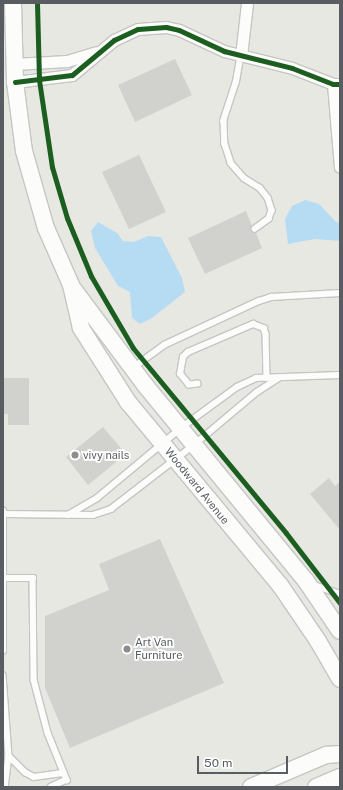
<!DOCTYPE html>
<style>
body{margin:0}
#map{position:relative;width:343px;height:790px;overflow:hidden;background:#e8e8e3;font-family:"Public Sans",sans-serif}
div>[style]{position:absolute}
[style*='--x']{left:calc(var(--x)*1px);top:calc(var(--y)*1px);width:calc(var(--w)*1px);rotate:calc(var(--a)*1deg)}
.water>*{inset:0;background:#b6dcf4}
.building>*{inset:0;background:#d1d1cd}
.roads{filter:drop-shadow(1px 0 #c5c5c4) drop-shadow(-1px 0 #c5c5c4) drop-shadow(0 1px #c5c5c4) drop-shadow(0 -1px #c5c5c4)}
.service>*{height:5.5px;margin:-2.75px;padding:0 2.75px;transform-origin:2.75px;border-radius:2.75px;background:#fcfcfb}
.minor>*{height:11px;margin:-5.5px;padding:0 5.5px;transform-origin:5.5px;border-radius:5.5px;background:#fcfcfb}
.secondary>*{height:16px;margin:-8px;padding:0 8px;transform-origin:8px;border-radius:8px;background:#fcfcfb}
.cycleway>*{height:5px;margin:-2.5px;padding:0 2.5px;transform-origin:2.5px;border-radius:2.5px;background:#1b5e20}
.dots>*{width:11px;height:11px;translate:-50% -50%;box-sizing:border-box;border:2px solid #fff;border-radius:50%}
span{translate:-50% -50%;white-space:nowrap;text-align:center;line-height:1.15;-webkit-text-stroke:3.5px #fff;paint-order:stroke}
.poi-label{font-size:11px;color:#595d61}
.left{translate:0 -50%;text-align:left}
.street-label{font-size:11px;color:#595d61}
.frame{position:absolute;inset:0;border:4px solid #595d61;pointer-events:none}
.scale{position:absolute;left:197px;top:756px;width:91px;height:18px;box-sizing:border-box;border:2px solid #595d61;border-top:0;padding-left:5px;font-size:12px;line-height:14px;white-space:nowrap;color:#595d61;-webkit-text-stroke:3px #fff;paint-order:stroke}
</style>
<div id="map">
<div class="water">
<div style="clip-path:polygon(305px 200px,319px 204px,336px 222px,340px 223px,340px 241px,315px 239px,288px 244px,285px 219px,292px 206px)"></div>
<div style="clip-path:polygon(98px 222px,117px 233px,123px 241px,134px 242px,148px 236px,161px 237px,182px 278px,185px 292px,152px 318px,140px 324px,132px 318px,130px 292px,118px 286px,95px 248px,91px 231px)"></div>
</div>
<div class="building">
<div style="clip-path:polygon(175px 59px,192px 95px,135px 122px,118px 85px)"></div>
<div style="clip-path:polygon(139px 155px,166px 212px,129px 229px,102px 172px)"></div>
<div style="clip-path:polygon(246px 211px,252px 226px,251px 231px,256px 233px,262px 248px,205px 274px,188px 238px)"></div>
<div style="clip-path:polygon(3px 378px,29px 378px,29px 425px,8px 425px,8px 414px,3px 414px)"></div>
<div style="clip-path:polygon(103px 427px,126px 454px,88px 485px,66px 457px)"></div>
<div style="clip-path:polygon(329px 478px,335px 486px,340px 482px,340px 530px,310px 494px)"></div>
<div style="clip-path:polygon(160px 539px,224px 683px,70px 748px,45px 688px,45px 616px,109px 590px,99px 564px)"></div>
</div>
<div class="roads">
<div class="service">
<div style="--x:241;--y:56;--w:27;--a:100"></div>
<div style="--x:236;--y:83;--w:40;--a:108"></div>
<div style="--x:224;--y:121;--w:23;--a:88"></div>
<div style="--x:225;--y:144;--w:20;--a:72"></div>
<div style="--x:231;--y:163;--w:20;--a:49"></div>
<div style="--x:244;--y:178;--w:19;--a:32"></div>
<div style="--x:260;--y:188;--w:13;--a:51"></div>
<div style="--x:268;--y:198;--w:13;--a:72"></div>
<div style="--x:272;--y:210;--w:9;--a:108"></div>
<div style="--x:269;--y:219;--w:17;--a:144"></div>
<div style="--x:134;--y:367;--w:37;--a:-36"></div>
<div style="--x:164;--y:345;--w:105;--a:-24.9"></div>
<div style="--x:259;--y:301;--w:13;--a:-18"></div>
<div style="--x:271;--y:297;--w:69;--a:-3.3"></div>
<div style="--x:198;--y:384;--w:9;--a:174"></div>
<div style="--x:189;--y:385;--w:14;--a:-129"></div>
<div style="--x:180;--y:374;--w:17;--a:-80"></div>
<div style="--x:183;--y:357;--w:7;--a:-45"></div>
<div style="--x:188;--y:352;--w:71;--a:-23.3"></div>
<div style="--x:253;--y:324;--w:12;--a:20"></div>
<div style="--x:264;--y:328;--w:6;--a:72"></div>
<div style="--x:266;--y:334;--w:44;--a:88.7"></div>
<div style="--x:4;--y:514;--w:89;--a:0.6"></div>
<div style="--x:93;--y:515;--w:19;--a:-18"></div>
<div style="--x:111;--y:509;--w:106;--a:-37.7"></div>
<div style="--x:195;--y:444;--w:81;--a:-40"></div>
<div style="--x:257;--y:392;--w:27;--a:-33"></div>
<div style="--x:68;--y:515;--w:34;--a:-30"></div>
<div style="--x:97;--y:498;--w:109;--a:-39.8"></div>
<div style="--x:181;--y:428;--w:69;--a:-36.2"></div>
<div style="--x:237;--y:387;--w:21;--a:-25"></div>
<div style="--x:256;--y:378;--w:84;--a:-2"></div>
<div style="--x:4;--y:578;--w:29;--a:0"></div>
<div style="--x:33;--y:578;--w:102;--a:89.4"></div>
<div style="--x:34;--y:680;--w:55;--a:75.2"></div>
<div style="--x:48;--y:733;--w:51;--a:68"></div>
<div style="--x:67;--y:780;--w:17;--a:156"></div>
<div style="--x:314;--y:585;--w:28;--a:19"></div>
<div style="--x:3;--y:651;--w:140;--a:-90"></div>
<div style="--x:3;--y:675;--w:81;--a:85.8"></div>
<div style="--x:9;--y:756;--w:31;--a:97"></div>
<div style="--x:9;--y:756;--w:23;--a:45"></div>
<div style="--x:25;--y:772;--w:10;--a:29"></div>
<div style="--x:34;--y:777;--w:30;--a:-8"></div>
</div>
<div class="minor">
<div style="--x:241;--y:56;--w:53;--a:-83.5"></div>
<div style="--x:14;--y:64;--w:53;--a:-3.2"></div>
<div style="--x:67;--y:61;--w:30;--a:-17"></div>
<div style="--x:15;--y:82;--w:57;--a:-7"></div>
<div style="--x:72;--y:75;--w:55;--a:-39.8"></div>
<div style="--x:114;--y:40;--w:26;--a:-25"></div>
<div style="--x:138;--y:29;--w:28;--a:-4"></div>
<div style="--x:166;--y:27;--w:13;--a:13"></div>
<div style="--x:179;--y:30;--w:50;--a:25"></div>
<div style="--x:224;--y:51;--w:70;--a:14"></div>
<div style="--x:292;--y:68;--w:44;--a:21.3"></div>
<div style="--x:333;--y:84;--w:7;--a:0"></div>
<div style="--x:333;--y:84;--w:83;--a:85.2"></div>
</div>
<div class="secondary">
<div style="--x:13;--y:3;--w:79;--a:88.5"></div>
<div style="--x:15;--y:82;--w:70;--a:82.6"></div>
<div style="--x:24;--y:151;--w:80;--a:74.1"></div>
<div style="--x:46;--y:228;--w:62;--a:66.3"></div>
<div style="--x:71;--y:285;--w:44;--a:76.9"></div>
<div style="--x:81;--y:328;--w:88;--a:57.6"></div>
<div style="--x:128;--y:402;--w:238;--a:50.3"></div>
<div style="--x:280;--y:585;--w:68;--a:55.8"></div>
<div style="--x:318;--y:641;--w:44;--a:59.9"></div>
<div style="--x:74;--y:290;--w:119;--a:53.2"></div>
<div style="--x:145;--y:385;--w:254;--a:50.6"></div>
<div style="--x:306;--y:581;--w:60;--a:55.8"></div>
<div style="--x:251;--y:787;--w:82;--a:-23.1"></div>
<div style="--x:326;--y:755;--w:14;--a:-4"></div>
<div style="--x:316;--y:787;--w:26;--a:-23"></div>
</div>
</div>
<div class="cycleway">
<div style="--x:37;--y:3;--w:77;--a:88.5"></div>
<div style="--x:39;--y:80;--w:88;--a:81.5"></div>
<div style="--x:52;--y:167;--w:53;--a:73.6"></div>
<div style="--x:67;--y:218;--w:63;--a:67.5"></div>
<div style="--x:91;--y:276;--w:83;--a:59.7"></div>
<div style="--x:133;--y:348;--w:240;--a:50.4"></div>
<div style="--x:286;--y:533;--w:88;--a:52.4"></div>
<div style="--x:15;--y:82;--w:57;--a:-7"></div>
<div style="--x:72;--y:75;--w:55;--a:-39.8"></div>
<div style="--x:114;--y:40;--w:26;--a:-25"></div>
<div style="--x:138;--y:29;--w:28;--a:-4"></div>
<div style="--x:166;--y:27;--w:13;--a:13"></div>
<div style="--x:179;--y:30;--w:50;--a:25"></div>
<div style="--x:224;--y:51;--w:70;--a:14"></div>
<div style="--x:292;--y:68;--w:44;--a:21.3"></div>
<div style="--x:333;--y:84;--w:7;--a:0"></div>
</div>
<div class="dots">
<div style="left:75px;top:455px;background:#8b8e8e"></div>
<div style="left:127px;top:649px;background:#8b8e8e"></div>
</div>
<div class="poi-label">
<span class="left" style="left:83px;top:455px">vivy nails</span>
<span class="left" style="left:135px;top:649px">Art Van<br>Furniture</span>
</div>
<div class="street-label">
<span style="left:197px;top:486px;rotate:51deg">Woodward Avenue</span>
</div>
<div class="frame"></div>
<div class="scale">50 m</div>
</div>
